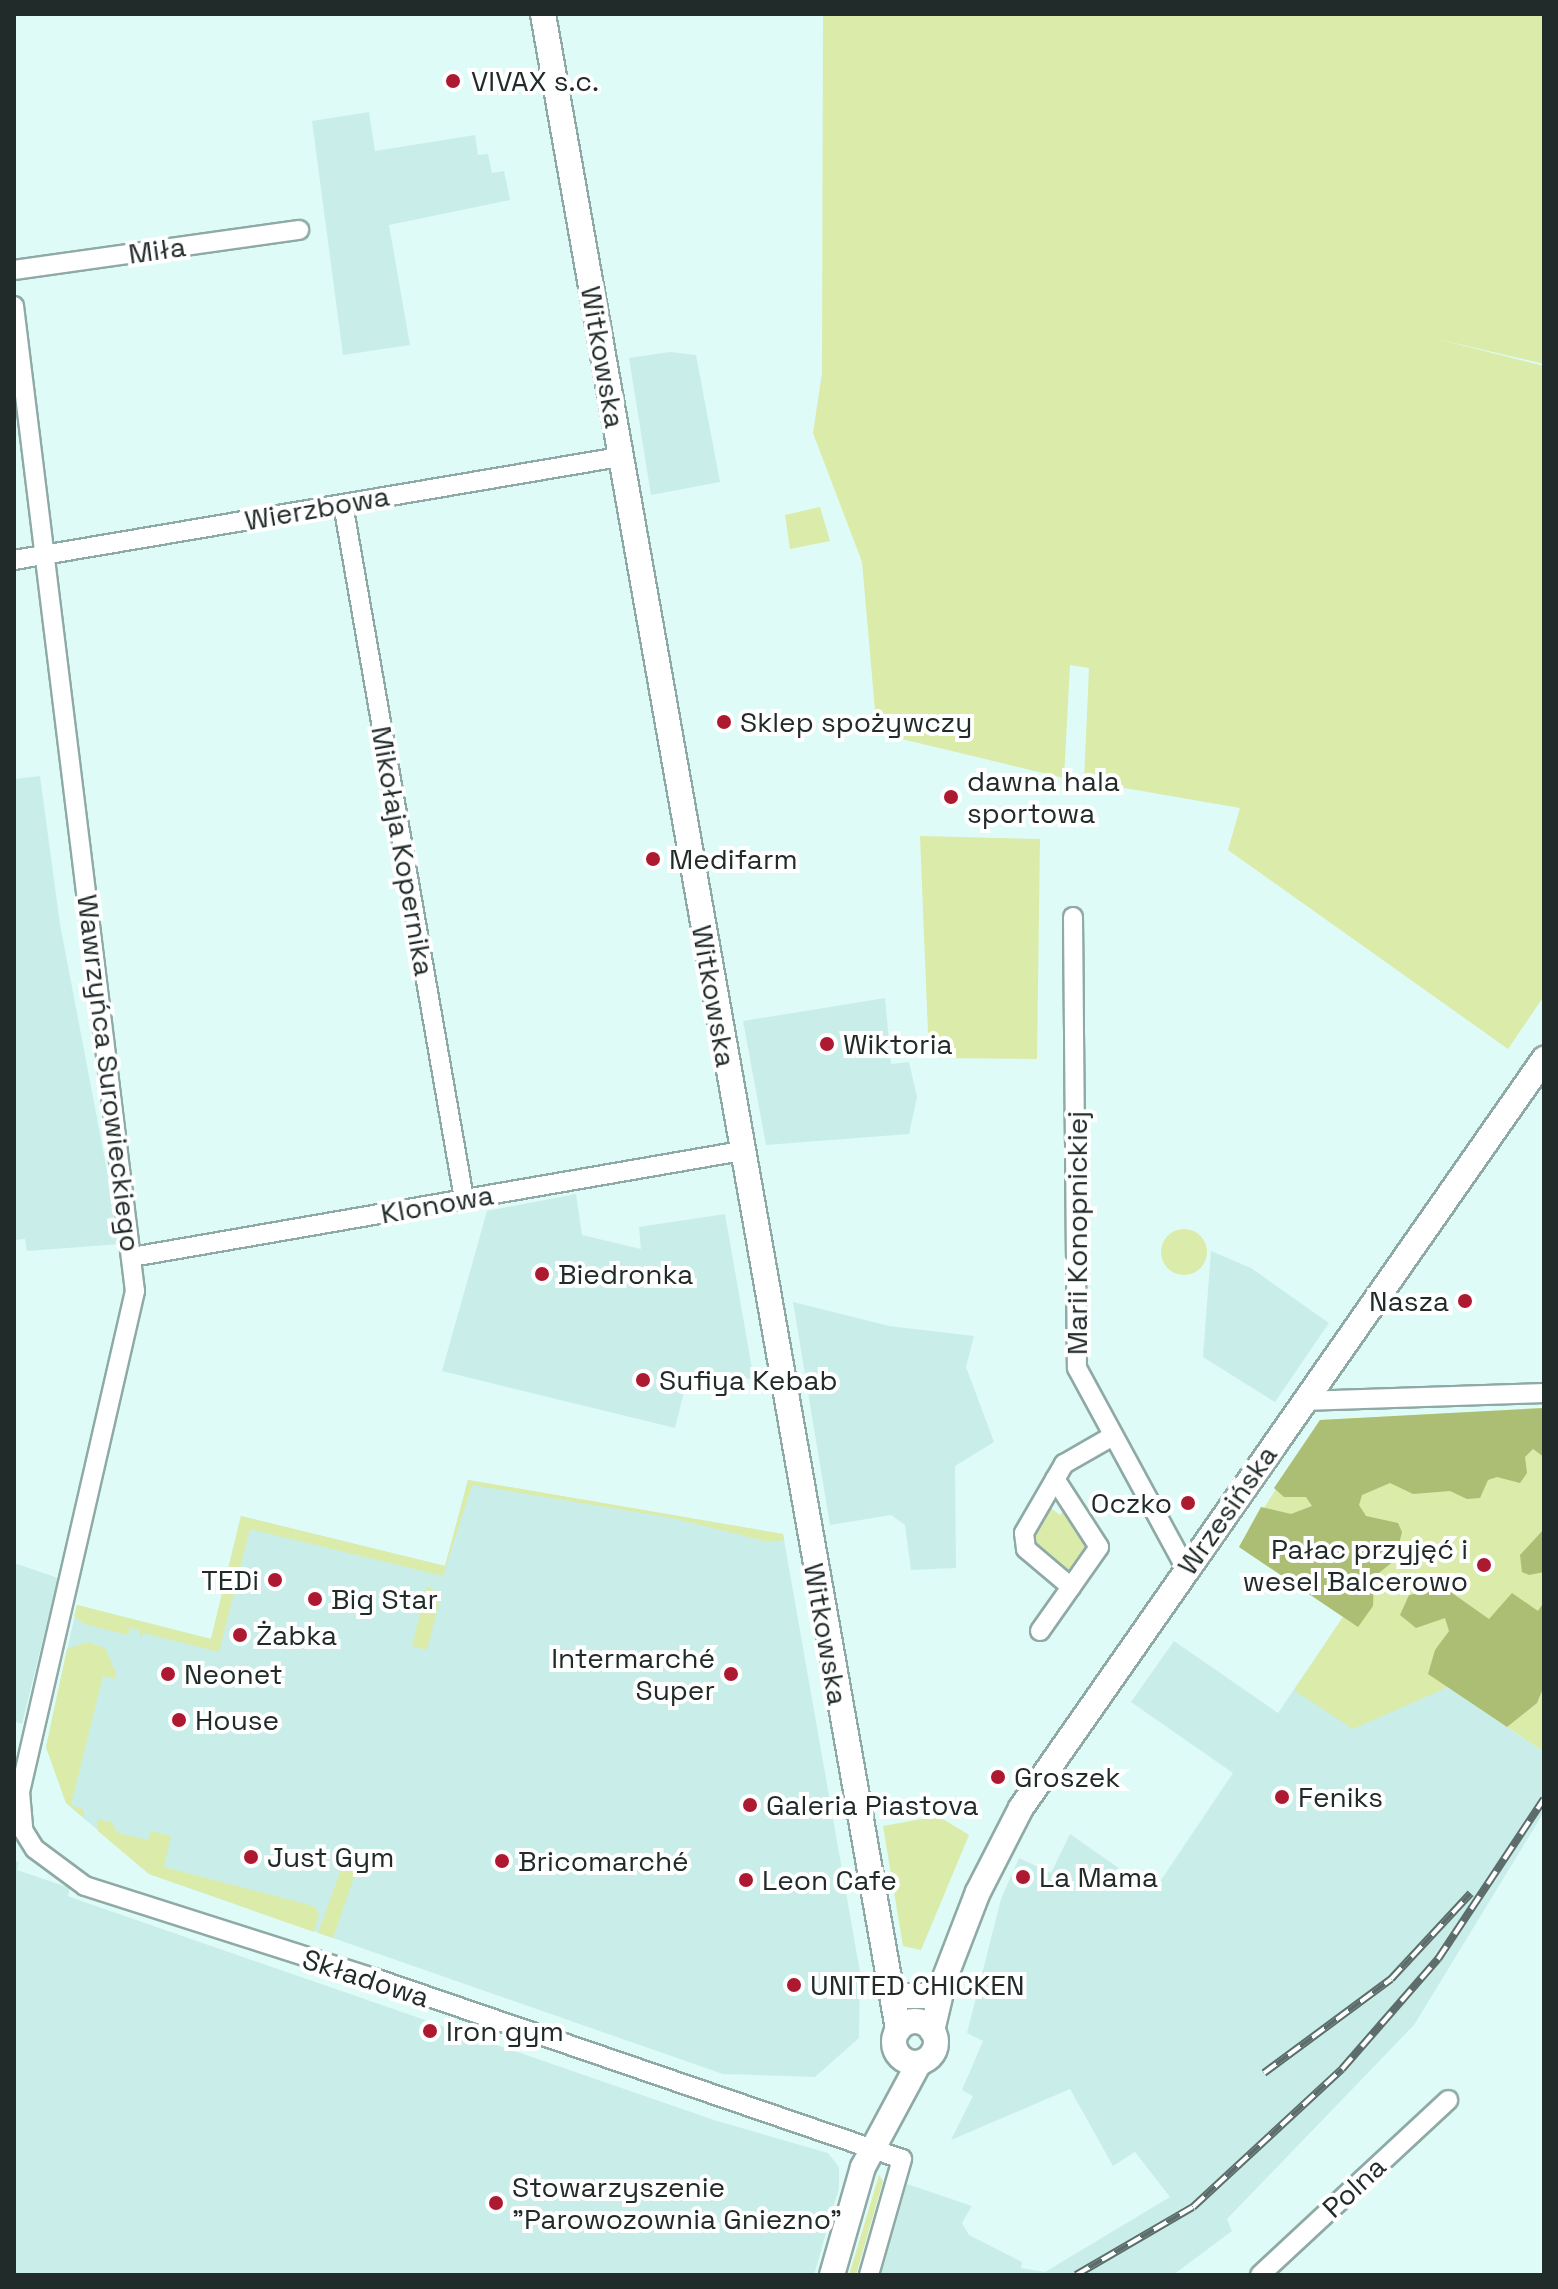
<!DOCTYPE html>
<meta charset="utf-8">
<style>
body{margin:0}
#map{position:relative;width:1558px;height:2289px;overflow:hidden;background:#defbf7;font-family:"Space Grotesk",sans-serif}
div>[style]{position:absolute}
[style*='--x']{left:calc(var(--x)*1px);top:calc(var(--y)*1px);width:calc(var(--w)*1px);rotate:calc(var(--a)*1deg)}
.built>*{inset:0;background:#c9eee9}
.green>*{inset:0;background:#dbeba9}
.round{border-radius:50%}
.forest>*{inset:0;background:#acbd74}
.roads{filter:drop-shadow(2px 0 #8faaa6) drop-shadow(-2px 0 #8faaa6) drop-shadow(0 2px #8faaa6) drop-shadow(0 -2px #8faaa6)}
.street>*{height:18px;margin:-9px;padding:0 9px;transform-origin:9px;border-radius:9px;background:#fff}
.secondary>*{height:24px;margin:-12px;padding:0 12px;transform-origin:12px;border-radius:12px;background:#fff}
.secondary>.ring{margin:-12px;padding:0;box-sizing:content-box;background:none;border:24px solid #fff;border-radius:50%}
.rail>*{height:8px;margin-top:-4px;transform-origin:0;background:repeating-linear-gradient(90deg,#fff 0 15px,#5d6d6b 0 30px);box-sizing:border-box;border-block:2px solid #5d6d6b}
.dots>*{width:22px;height:22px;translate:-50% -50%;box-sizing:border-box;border:4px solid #fff;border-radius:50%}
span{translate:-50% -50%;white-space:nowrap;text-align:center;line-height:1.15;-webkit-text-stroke:8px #fff;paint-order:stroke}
.poi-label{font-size:28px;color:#212b2a}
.left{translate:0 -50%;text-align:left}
.right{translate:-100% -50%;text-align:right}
.street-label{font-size:28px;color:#212b2a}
.frame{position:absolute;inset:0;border:16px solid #212b2a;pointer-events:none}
</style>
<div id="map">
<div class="built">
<div style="clip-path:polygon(369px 112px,375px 151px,475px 135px,478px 155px,488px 154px,492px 173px,504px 171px,510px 200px,389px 225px,410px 345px,343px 355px,312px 121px)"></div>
<div style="clip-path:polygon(670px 352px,696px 355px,720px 482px,651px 495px,629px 358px)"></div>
<div style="clip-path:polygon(40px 776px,60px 924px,121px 1244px,27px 1251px,25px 1239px,14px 1240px,14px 779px)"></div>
<div style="clip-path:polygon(885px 998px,891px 1064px,909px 1062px,917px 1097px,909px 1134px,766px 1145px,743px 1021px)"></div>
<div style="clip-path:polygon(576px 1194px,582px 1235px,641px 1249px,639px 1227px,725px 1214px,754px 1380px,721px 1373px,717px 1387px,687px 1380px,675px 1428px,442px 1371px,487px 1211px)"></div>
<div style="clip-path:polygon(1211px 1251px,1251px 1268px,1329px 1323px,1275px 1402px,1203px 1357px)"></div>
<div style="clip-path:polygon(793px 1302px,889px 1326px,974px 1336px,966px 1367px,994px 1442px,955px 1466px,956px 1568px,911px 1570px,905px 1525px,891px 1515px,830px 1525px)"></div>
<div style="clip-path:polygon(468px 1480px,783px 1534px,860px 1972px,859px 2038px,815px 2077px,723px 2074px,149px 1874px,66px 1803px,46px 1747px,77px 1605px,211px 1639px,241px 1516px,445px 1566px)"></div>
<div style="clip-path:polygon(14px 1563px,58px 1578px,22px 1724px,14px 1721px)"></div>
<div style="clip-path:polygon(1343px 1617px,1544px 1752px,1544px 1812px,1414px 2025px,1227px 2219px,1232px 2231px,1173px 2275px,881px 2275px,907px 2184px,972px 2206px,962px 2223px,969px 2235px,1022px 2262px,1021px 2268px,1045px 2272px,1170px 2197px,1135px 2152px,1113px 2166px,1070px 2089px,951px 2140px,973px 2096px,962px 2090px,983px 2041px,967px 2033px,1001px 1899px,1019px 1858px,1051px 1873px,1070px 1834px,1153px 1892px,1233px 1773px,1131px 1702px,1174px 1641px,1278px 1713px)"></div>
<div style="clip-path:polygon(14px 1861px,19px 1862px,17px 1870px,70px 1888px,68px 1896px,90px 1904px,714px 2120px,828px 2153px,839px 2167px,839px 2188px,814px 2275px,14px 2275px)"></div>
</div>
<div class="green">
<div style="clip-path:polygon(823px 14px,1544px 14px,1544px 364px,1433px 338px,1544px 366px,1544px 996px,1508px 1049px,1228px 850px,1240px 808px,1084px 781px,1089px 668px,1070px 665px,1064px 778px,877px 733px,862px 562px,813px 433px,822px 373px)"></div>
<div style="clip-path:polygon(820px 507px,830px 541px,790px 549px,785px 515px)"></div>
<div style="clip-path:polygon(920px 836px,1040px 839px,1037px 1059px,929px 1058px)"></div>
<div class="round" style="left:1161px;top:1229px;width:46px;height:46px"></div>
<div style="clip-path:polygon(1544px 1408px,1544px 1752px,1448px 1687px,1353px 1729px,1294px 1690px,1343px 1617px,1239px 1547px,1320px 1420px)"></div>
<div style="clip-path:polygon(468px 1480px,783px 1534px,784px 1540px,769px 1542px,672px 1518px,472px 1485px,443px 1576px,250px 1529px,219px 1652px,143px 1633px,141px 1639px,140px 1630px,130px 1628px,128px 1635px,84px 1624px,74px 1616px,77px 1605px,211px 1639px,241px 1516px,445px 1566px)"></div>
<div style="clip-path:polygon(1051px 1508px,1060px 1515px,1063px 1511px,1089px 1548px,1070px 1576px,1034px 1545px,1034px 1533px)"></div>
<div style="clip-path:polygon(427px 1586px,437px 1592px,439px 1603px,427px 1650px,412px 1646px)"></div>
<div style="clip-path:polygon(88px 1642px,105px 1648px,116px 1673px,115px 1679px,103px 1676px,71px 1805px,83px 1809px,84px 1818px,66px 1803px,46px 1747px,67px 1649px)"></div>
<div style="clip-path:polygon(938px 1816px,969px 1835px,921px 1950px,903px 1946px,883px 1826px)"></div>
<div style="clip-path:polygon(97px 1819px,111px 1822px,118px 1833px,148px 1840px,151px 1831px,171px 1836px,164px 1867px,313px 1906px,319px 1913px,314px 1932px,149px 1874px,98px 1831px)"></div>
<div style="clip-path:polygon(349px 1847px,363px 1851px,333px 1938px,318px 1933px)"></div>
<div style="clip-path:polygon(879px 2175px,883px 2181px,856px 2275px,849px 2275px)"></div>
</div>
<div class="forest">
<div style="clip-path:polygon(1544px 1408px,1544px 1457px,1533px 1449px,1525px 1457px,1527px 1473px,1520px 1483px,1497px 1477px,1488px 1480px,1480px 1498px,1467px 1499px,1450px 1491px,1413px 1494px,1390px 1483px,1362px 1495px,1359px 1505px,1366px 1516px,1398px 1523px,1402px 1532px,1395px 1560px,1374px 1577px,1373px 1606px,1358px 1627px,1239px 1547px,1261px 1507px,1291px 1514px,1312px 1506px,1306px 1497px,1284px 1497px,1274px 1488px,1320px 1420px)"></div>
<div style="clip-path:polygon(1544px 1529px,1544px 1572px,1529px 1575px,1522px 1572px,1520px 1555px)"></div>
<div style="clip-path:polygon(1445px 1588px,1489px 1619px,1512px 1593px,1538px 1611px,1544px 1602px,1544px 1686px,1537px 1703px,1507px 1727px,1428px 1674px,1435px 1650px,1449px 1631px,1445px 1618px,1416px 1628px,1400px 1615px,1409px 1595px)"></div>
</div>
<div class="roads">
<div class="street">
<div style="--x:14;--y:270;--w:288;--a:-8"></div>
<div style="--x:14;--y:306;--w:992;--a:83"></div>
<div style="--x:135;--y:1291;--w:514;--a:102.93"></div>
<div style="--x:20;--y:1792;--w:38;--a:85"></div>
<div style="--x:23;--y:1830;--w:22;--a:58"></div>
<div style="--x:35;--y:1849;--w:62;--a:36.5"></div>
<div style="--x:85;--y:1886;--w:303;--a:17.7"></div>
<div style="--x:374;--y:1978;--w:558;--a:18.92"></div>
<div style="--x:902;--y:2159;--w:121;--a:105.9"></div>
<div style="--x:343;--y:504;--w:705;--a:80.12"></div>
<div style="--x:14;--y:560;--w:614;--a:-9.66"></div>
<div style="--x:1073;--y:917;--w:451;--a:89.5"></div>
<div style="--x:1077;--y:1368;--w:229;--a:61.5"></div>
<div style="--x:132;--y:1257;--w:618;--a:-9.87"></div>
<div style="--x:1304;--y:1401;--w:240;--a:-1.9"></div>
<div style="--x:1055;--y:1479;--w:81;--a:57.1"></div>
<div style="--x:1099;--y:1547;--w:49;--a:125"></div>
<div style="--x:1071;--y:1587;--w:59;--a:-139.8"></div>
<div style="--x:1026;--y:1549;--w:16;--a:-97"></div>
<div style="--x:1024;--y:1533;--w:80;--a:-59.9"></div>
<div style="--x:1064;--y:1464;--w:54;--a:-29.9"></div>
<div style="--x:1040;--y:1631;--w:54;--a:-54.8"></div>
<div style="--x:1260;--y:2275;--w:257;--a:-42.9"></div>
</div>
<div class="secondary">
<div style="--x:543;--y:14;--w:2047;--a:80.01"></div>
<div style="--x:898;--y:1996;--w:35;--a:0"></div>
<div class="ring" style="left:894px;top:2021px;width:18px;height:18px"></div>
<div style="--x:932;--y:2031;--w:52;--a:-76.8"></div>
<div style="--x:944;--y:1980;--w:94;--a:-68.9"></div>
<div style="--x:978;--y:1892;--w:94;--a:-62.9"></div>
<div style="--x:1021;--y:1808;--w:914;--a:-55.07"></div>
<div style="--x:832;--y:2275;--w:112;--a:-74"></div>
<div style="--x:863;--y:2167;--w:118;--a:-61.7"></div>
</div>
</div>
<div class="rail">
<div style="--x:1264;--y:2073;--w:158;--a:-36.5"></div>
<div style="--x:1391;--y:1979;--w:117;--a:-47.1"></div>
<div style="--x:1076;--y:2275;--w:135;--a:-30.2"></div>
<div style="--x:1193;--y:2207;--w:203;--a:-42.8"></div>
<div style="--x:1342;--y:2069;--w:146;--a:-48.9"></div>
<div style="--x:1438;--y:1959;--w:192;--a:-56.5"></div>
</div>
<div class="dots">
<div style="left:453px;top:81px;background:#ad1930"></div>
<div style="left:724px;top:722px;background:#ad1930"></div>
<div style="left:951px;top:797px;background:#ad1930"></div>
<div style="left:653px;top:859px;background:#ad1930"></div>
<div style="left:827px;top:1044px;background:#ad1930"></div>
<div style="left:542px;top:1274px;background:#ad1930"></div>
<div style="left:1465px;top:1301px;background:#ad1930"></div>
<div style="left:643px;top:1380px;background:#ad1930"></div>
<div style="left:1188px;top:1503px;background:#ad1930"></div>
<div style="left:1484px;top:1565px;background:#ad1930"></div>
<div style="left:275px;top:1580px;background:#ad1930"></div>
<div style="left:315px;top:1599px;background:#ad1930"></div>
<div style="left:240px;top:1635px;background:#ad1930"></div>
<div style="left:168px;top:1674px;background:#ad1930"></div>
<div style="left:731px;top:1674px;background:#ad1930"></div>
<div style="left:179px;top:1720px;background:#ad1930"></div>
<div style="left:998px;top:1777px;background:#ad1930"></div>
<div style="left:1282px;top:1797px;background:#ad1930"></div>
<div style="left:750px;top:1805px;background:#ad1930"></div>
<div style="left:251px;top:1857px;background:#ad1930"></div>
<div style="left:502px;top:1861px;background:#ad1930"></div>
<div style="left:1023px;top:1877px;background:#ad1930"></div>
<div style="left:746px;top:1880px;background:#ad1930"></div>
<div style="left:794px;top:1985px;background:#ad1930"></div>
<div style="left:430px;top:2031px;background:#ad1930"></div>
<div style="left:496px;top:2203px;background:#ad1930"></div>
</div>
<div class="poi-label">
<span class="left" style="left:471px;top:81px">VIVAX s.c.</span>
<span class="left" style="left:740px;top:722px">Sklep spożywczy</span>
<span class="left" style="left:967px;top:797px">dawna hala<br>sportowa</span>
<span class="left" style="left:669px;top:859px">Medifarm</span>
<span class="left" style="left:843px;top:1044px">Wiktoria</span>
<span class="left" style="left:558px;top:1274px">Biedronka</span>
<span class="right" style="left:1449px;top:1301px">Nasza</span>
<span class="left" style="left:659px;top:1380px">Sufiya Kebab</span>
<span class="right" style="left:1172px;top:1503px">Oczko</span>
<span class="right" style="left:1468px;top:1565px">Pałac przyjęć i<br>wesel Balcerowo</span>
<span class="right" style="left:259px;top:1580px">TEDi</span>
<span class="left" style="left:331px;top:1599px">Big Star</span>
<span class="left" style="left:256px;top:1635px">Żabka</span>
<span class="right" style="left:715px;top:1674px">Intermarché<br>Super</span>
<span class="left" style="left:184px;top:1674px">Neonet</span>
<span class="left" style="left:195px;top:1720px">House</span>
<span class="left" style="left:1014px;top:1777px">Groszek</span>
<span class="left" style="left:1298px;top:1797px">Feniks</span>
<span class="left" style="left:766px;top:1805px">Galeria Piastova</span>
<span class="left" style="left:267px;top:1857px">Just Gym</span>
<span class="left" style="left:518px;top:1861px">Bricomarché</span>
<span class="left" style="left:1039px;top:1877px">La Mama</span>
<span class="left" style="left:762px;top:1880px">Leon Cafe</span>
<span class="left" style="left:810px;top:1985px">UNITED CHICKEN</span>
<span class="left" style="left:446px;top:2031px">Iron gym</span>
<span class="left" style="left:512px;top:2203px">Stowarzyszenie<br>"Parowozownia Gniezno"</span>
</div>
<div class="street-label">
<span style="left:157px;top:250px;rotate:-8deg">Miła</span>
<span style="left:603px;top:357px;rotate:80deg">Witkowska</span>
<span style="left:317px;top:508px;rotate:-10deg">Wierzbowa</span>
<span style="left:403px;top:851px;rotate:80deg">Mikołaja Kopernika</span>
<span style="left:714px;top:996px;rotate:80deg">Witkowska</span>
<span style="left:109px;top:1073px;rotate:83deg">Wawrzyńca Surowieckiego</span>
<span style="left:437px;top:1204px;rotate:-10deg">Klonowa</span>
<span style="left:1077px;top:1233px;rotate:-90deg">Marii Konopnickiej</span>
<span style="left:1227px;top:1510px;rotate:-55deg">Wrzesińska</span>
<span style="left:826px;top:1634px;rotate:80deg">Witkowska</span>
<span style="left:366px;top:1978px;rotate:18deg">Składowa</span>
<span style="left:1354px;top:2187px;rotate:-43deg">Polna</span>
</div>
<div class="frame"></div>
</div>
